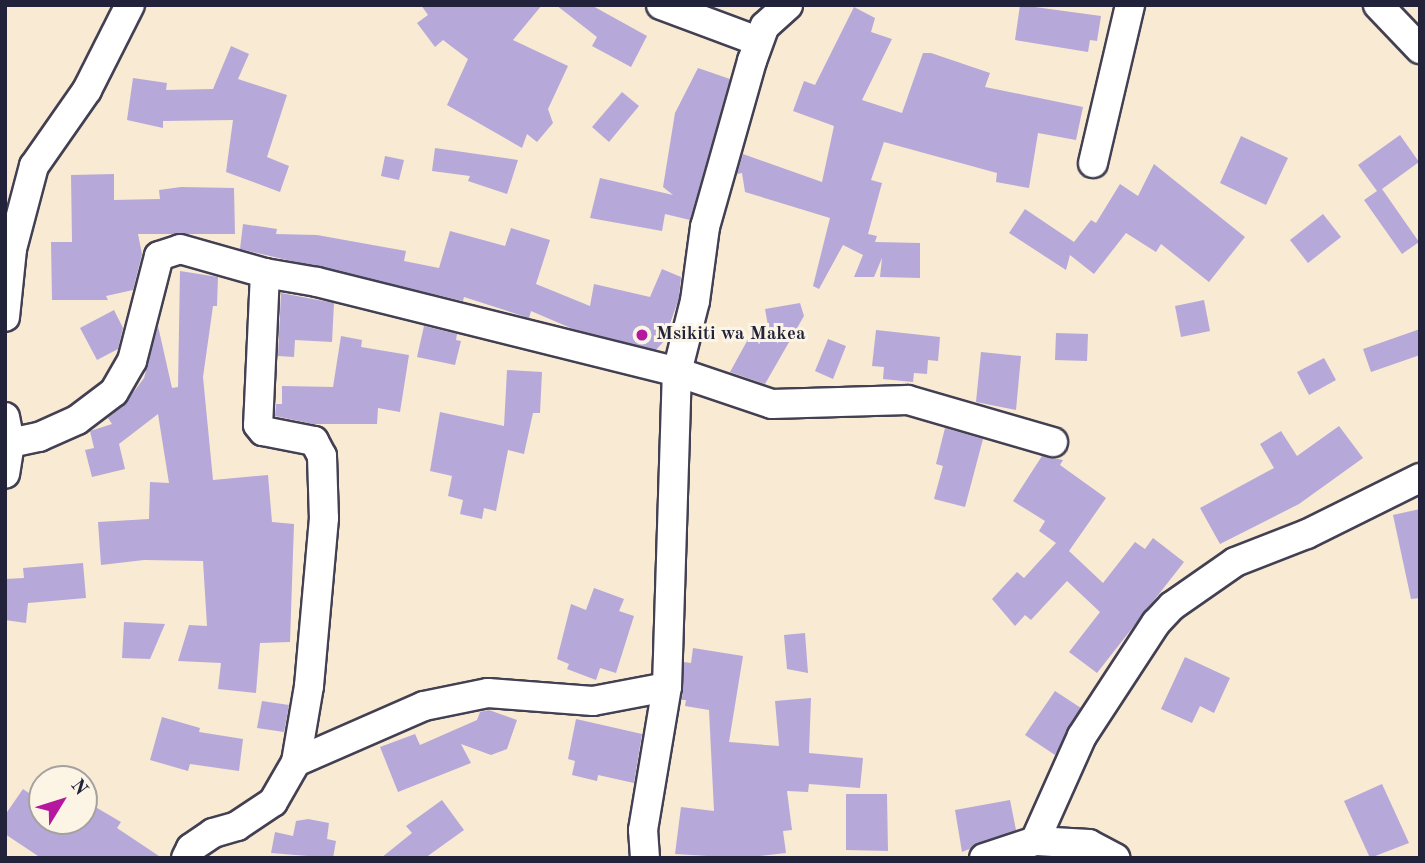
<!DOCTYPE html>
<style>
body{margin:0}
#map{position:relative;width:1425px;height:863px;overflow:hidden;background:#f8ead3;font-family:"Old Standard TT",serif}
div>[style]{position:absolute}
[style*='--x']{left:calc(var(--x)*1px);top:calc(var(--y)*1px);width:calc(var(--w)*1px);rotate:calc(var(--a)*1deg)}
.building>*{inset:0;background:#b6a9d9}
.roads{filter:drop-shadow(2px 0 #424052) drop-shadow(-2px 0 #424052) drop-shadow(0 2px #424052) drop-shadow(0 -2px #424052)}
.minor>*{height:28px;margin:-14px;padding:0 14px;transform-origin:14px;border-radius:14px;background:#fff}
.dots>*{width:19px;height:19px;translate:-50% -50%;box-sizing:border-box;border:4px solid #fcf5e5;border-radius:50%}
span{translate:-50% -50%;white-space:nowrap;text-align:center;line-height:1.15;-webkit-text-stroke:6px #fcf5e5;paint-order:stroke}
.poi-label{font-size:19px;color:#22223b;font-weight:700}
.left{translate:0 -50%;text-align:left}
.frame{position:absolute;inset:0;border:7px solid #22223b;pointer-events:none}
.north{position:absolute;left:28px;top:765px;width:70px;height:70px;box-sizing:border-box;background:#fcf5e5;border:2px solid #a5a1a1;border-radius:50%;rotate:52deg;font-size:19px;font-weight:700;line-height:28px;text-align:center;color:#22223b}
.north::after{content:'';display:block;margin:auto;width:24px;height:32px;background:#b5179e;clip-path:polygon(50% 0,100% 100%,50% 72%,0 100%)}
</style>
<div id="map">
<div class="building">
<div style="clip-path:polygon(421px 5px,542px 5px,513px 40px,568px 66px,548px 109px,553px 123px,537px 142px,527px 134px,522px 148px,447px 105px,468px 59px,443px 40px,435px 47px,417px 23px,428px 15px)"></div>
<div style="clip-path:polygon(556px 5px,591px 5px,647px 36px,631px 67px,592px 46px,597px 37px)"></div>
<div style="clip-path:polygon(1020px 5px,1101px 16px,1097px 41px,1090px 40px,1088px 52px,1015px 40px)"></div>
<div style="clip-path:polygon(854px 7px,875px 18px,871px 32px,892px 39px,862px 100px,902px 113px,923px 53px,931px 53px,990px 73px,985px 87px,1083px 107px,1076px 140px,1038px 133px,1029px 188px,996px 182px,997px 173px,884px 142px,871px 180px,882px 183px,868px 234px,877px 236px,875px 242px,920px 243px,920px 278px,880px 277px,882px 258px,874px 277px,854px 277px,863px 255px,843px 245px,819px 289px,813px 286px,830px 218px,745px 192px,742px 173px,737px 174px,743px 154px,822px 182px,834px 126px,793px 111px,804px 81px,815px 85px)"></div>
<div style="clip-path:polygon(231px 46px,249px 54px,238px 79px,287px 95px,267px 157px,289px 166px,280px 192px,226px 172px,233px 120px,163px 121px,163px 128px,127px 120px,133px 78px,167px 83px,166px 90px,213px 89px)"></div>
<div style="clip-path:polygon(698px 68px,730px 79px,690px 220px,665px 214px,662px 231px,590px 218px,600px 178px,673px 195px,663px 187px,675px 113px)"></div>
<div style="clip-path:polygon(622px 92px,639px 106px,609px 142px,592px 127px)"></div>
<div style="clip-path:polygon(1400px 135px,1419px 162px,1382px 189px,1419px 242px,1402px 254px,1364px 200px,1377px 191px,1358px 165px)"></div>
<div style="clip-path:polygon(1241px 136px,1288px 158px,1266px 205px,1220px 183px)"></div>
<div style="clip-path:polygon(435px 148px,518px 160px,507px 194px,468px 181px,470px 176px,432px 171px)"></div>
<div style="clip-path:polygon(385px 156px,404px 160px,399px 180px,381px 176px)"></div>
<div style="clip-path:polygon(1154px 164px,1245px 237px,1209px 282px,1161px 244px,1156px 252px,1126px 233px,1094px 274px,1070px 255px,1066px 270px,1009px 233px,1025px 209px,1074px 242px,1091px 220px,1096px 223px,1120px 184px,1138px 196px)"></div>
<div style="clip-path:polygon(114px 174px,114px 200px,160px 199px,159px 190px,181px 187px,234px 188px,235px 234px,138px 234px,142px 254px,133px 290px,106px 296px,108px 300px,52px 300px,51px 242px,72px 242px,71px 175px)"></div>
<div style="clip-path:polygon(1323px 214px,1341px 237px,1308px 263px,1290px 240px)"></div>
<div style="clip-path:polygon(243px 224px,277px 229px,276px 234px,317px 235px,406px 251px,404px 261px,439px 268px,450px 231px,505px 246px,511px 228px,550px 240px,536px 284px,590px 306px,594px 284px,650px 297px,662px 269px,681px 277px,679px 298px,664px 341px,656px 350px,573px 329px,531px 311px,529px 318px,464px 297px,463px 301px,240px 249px)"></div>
<div style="clip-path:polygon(180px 271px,218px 277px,217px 306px,213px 306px,203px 377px,213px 480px,268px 475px,272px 522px,294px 524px,290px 642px,260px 643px,256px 693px,218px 689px,221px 663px,178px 661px,189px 625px,207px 626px,203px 561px,144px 560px,101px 565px,98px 522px,149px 519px,150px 482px,169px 483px,158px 414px,119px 444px,125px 469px,92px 477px,85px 450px,94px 448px,90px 431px,112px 424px,108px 418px,124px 405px,144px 378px,158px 326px,172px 388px,178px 387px)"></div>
<div style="clip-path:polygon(281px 293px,334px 303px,332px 342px,295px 340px,294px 357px,278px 356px)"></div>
<div style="clip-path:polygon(1204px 300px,1210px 331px,1181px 337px,1175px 306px)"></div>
<div style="clip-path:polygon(800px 303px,804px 316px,765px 384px,730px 372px,752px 332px,771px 342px,765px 309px)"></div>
<div style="clip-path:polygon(114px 310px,123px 328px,118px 349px,97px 360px,80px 328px)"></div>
<div style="clip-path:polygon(424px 326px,457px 334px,456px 340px,461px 341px,455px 365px,417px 357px)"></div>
<div style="clip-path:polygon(1420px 329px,1420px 355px,1371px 372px,1363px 349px)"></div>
<div style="clip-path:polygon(876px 330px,940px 337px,938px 361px,928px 360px,927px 374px,914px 373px,913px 382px,883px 379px,884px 367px,872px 366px)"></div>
<div style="clip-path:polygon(1056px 333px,1088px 334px,1087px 361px,1055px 360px)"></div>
<div style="clip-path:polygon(341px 336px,362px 340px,361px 347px,409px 355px,400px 412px,378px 408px,377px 424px,313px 424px,275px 416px,276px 404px,282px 404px,282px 386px,333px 387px)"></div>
<div style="clip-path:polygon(828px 339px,846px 346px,833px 379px,815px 371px)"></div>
<div style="clip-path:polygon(981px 352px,1021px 356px,1016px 410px,976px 402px)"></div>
<div style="clip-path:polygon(1324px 358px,1336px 380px,1309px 395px,1297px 372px)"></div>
<div style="clip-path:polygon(507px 370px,542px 372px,540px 413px,533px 413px,524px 454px,508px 450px,496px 511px,484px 508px,482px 519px,460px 514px,463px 500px,448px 496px,452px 476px,430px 471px,440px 412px,504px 426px)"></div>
<div style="clip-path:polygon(1339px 426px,1363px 458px,1299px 504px,1220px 544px,1200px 508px,1274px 468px,1260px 444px,1281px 431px,1297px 456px)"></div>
<div style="clip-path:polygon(945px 428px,983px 439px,965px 507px,934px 499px,943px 466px,936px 464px)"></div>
<div style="clip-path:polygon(1042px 456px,1063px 460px,1060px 465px,1106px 498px,1069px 551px,1103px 583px,1135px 542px,1145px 549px,1153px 538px,1184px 562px,1097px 673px,1069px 652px,1100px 612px,1067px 581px,1031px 620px,1025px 615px,1015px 626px,992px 599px,1017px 572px,1024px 578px,1056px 543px,1039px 531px,1045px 521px,1013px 501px)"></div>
<div style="clip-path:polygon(1420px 509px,1420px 598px,1411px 599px,1393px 515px)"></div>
<div style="clip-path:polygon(83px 563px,86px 598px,28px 603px,26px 623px,5px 620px,5px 579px,24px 578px,23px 568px)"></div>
<div style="clip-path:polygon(594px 588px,624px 599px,619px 611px,634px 616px,616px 673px,600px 668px,596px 680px,567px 669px,569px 664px,557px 659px,571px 604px,586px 610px)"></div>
<div style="clip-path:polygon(124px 622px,165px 624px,150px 659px,122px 658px)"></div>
<div style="clip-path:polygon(805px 633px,808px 673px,787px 669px,784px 635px)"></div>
<div style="clip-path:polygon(693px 648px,743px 656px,729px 742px,779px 746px,775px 701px,811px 698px,809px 753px,863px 758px,860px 788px,809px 784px,808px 792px,787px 791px,792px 830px,783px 831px,786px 853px,741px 858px,675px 854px,681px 807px,714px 811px,709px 710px,685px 706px,686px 700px,682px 700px,684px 662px,691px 663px)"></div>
<div style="clip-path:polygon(1185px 657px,1230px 678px,1214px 713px,1200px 706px,1192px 723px,1161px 709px)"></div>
<div style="clip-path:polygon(1055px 691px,1081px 708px,1055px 755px,1025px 735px)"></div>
<div style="clip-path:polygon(262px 701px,289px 705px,284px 732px,257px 728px)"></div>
<div style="clip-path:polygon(489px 710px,517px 720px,507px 749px,491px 755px,461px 744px,471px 763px,398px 792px,380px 747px,415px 734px,420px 745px,477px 720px,480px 712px)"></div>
<div style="clip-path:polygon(162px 717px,200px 728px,199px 732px,243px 739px,239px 771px,190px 764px,188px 771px,150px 760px)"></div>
<div style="clip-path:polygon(576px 719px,642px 734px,634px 783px,598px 775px,597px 781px,572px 775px,575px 761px,568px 759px)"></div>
<div style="clip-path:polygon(1382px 784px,1409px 843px,1370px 858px,1344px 801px)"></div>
<div style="clip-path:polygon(23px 789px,42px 802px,42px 821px,84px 821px,92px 805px,121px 822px,117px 828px,162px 858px,41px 858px,5px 834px,5px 815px)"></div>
<div style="clip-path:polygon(846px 794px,887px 794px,888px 851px,846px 850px)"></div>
<div style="clip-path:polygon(442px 800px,464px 830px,425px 858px,381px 858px,412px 833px,406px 826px)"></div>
<div style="clip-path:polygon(1010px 800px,1016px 830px,962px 852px,955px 810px)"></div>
<div style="clip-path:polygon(308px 819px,329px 823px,327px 839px,336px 841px,333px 858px,271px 853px,275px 832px,293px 836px,296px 821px)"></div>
</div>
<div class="roads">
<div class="minor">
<div style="--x:661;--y:5;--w:103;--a:20.4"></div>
<div style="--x:1378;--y:5;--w:61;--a:46.3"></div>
<div style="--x:1093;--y:163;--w:162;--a:-76.8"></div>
<div style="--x:265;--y:273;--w:152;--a:92.6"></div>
<div style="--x:258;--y:425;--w:8;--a:50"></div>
<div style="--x:263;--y:431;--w:52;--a:11.1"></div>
<div style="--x:314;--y:441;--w:17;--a:62"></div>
<div style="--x:322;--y:456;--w:62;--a:88.2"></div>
<div style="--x:324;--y:518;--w:169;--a:95.1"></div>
<div style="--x:309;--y:686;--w:77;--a:99.7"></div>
<div style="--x:5;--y:317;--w:68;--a:-84.1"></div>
<div style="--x:12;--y:249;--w:86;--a:-75.2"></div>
<div style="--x:34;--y:166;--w:93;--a:-55.1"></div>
<div style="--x:87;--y:90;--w:95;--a:-63.2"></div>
<div style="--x:5;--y:417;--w:26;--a:79"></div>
<div style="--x:10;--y:443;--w:31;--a:99"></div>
<div style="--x:10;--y:443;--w:30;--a:-12"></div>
<div style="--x:39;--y:437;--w:42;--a:-24.1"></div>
<div style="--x:77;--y:420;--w:46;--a:-37.1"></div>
<div style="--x:114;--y:392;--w:36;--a:-60"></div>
<div style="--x:132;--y:361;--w:108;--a:-75.6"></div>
<div style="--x:159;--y:256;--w:22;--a:-18"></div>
<div style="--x:180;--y:249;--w:88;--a:15.8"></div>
<div style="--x:265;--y:273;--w:53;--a:9.8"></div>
<div style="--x:317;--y:282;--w:371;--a:14"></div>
<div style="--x:677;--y:372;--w:100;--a:18.6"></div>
<div style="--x:772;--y:404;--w:136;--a:-1.7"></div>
<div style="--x:908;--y:400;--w:151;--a:16.2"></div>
<div style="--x:1035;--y:841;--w:54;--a:3.2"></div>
<div style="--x:1089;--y:844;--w:30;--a:28"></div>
<div style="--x:186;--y:858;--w:11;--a:-63"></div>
<div style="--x:191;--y:848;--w:27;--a:-34"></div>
<div style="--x:213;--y:833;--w:25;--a:-16"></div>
<div style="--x:237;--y:826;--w:43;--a:-33.7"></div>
<div style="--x:273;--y:802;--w:46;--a:-60.1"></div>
<div style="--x:296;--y:762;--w:140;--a:-23.6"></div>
<div style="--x:424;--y:706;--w:65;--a:-11.5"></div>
<div style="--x:488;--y:693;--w:105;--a:4.4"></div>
<div style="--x:593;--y:701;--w:75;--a:-10.7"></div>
<div style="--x:645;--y:858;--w:28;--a:-94"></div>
<div style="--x:643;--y:830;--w:145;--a:-80.5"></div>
<div style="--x:667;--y:687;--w:315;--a:-88.2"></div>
<div style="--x:677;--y:372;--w:73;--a:-75.8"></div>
<div style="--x:695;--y:301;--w:75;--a:-82.3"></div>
<div style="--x:705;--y:227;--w:173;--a:-74.2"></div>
<div style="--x:752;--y:61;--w:37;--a:-70"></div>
<div style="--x:765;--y:26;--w:31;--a:-42"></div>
<div style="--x:984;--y:858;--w:54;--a:-18.4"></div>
<div style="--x:1035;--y:841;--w:115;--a:-65.9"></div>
<div style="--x:1082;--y:736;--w:135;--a:-56.8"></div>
<div style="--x:1156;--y:623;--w:23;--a:-47"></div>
<div style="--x:1172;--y:606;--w:77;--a:-34.9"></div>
<div style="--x:1235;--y:562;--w:77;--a:-21.3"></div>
<div style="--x:1307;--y:534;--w:126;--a:-26.4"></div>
</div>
</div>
<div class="dots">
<div style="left:642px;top:335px;background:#b5179e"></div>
</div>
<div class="poi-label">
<span class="left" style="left:656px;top:335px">Msikiti wa Makea</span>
</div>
<div class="frame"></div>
<div class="north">N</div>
</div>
